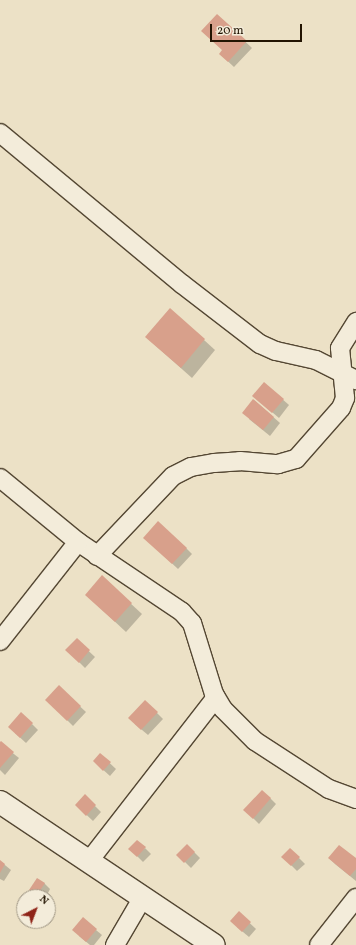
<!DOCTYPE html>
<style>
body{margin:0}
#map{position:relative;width:356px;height:945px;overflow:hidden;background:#ece1c6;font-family:Vollkorn,serif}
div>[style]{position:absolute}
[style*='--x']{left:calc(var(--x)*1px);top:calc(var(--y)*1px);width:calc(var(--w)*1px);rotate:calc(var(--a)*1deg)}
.shadow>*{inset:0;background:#0003}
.building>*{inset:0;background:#d8a08b}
.roads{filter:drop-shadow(1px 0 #544733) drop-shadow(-1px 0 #544733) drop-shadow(0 1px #544733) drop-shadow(0 -1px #544733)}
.lane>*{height:18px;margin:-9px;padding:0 9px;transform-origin:9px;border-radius:9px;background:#f3ecda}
.street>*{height:22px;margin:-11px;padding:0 11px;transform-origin:11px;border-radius:11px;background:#f3ecda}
span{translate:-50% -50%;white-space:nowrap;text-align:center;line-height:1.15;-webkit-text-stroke:3px #f3ecda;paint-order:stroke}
.north{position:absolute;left:16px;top:889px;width:40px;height:40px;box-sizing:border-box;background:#f3ecda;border:1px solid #9f9684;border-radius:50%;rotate:42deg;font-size:11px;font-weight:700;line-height:16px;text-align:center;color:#221402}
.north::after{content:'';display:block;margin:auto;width:14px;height:18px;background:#8f2418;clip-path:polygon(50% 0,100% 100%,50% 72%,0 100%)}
.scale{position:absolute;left:210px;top:24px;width:92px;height:18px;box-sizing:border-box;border:2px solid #221402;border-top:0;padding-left:5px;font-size:12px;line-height:14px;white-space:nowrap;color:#221402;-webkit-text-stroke:3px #f3ecda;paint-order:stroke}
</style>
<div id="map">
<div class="shadow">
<div style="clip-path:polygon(217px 15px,252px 48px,234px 67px,220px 54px,223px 51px)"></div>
<div style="clip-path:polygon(170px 309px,215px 350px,192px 378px,146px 337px)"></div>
<div style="clip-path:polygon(264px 383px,289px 405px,279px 418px,253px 396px)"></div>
<div style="clip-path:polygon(254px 400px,280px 423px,270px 436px,249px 419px)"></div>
<div style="clip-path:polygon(150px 543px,186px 548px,192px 554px,178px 569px)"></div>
<div style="clip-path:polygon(102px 577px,142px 614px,126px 632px,97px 605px)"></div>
<div style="clip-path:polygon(77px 640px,95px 657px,85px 668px,67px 650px)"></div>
<div style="clip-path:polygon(59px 687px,86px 712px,73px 726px,47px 700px)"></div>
<div style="clip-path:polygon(145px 701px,163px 719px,148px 735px,135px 724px)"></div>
<div style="clip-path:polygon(32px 724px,38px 730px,26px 743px,15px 733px)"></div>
<div style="clip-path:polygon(0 743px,19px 758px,5px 775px,0 770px)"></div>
<div style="clip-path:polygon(100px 754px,116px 769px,110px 776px,100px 767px)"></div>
<div style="clip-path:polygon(85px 796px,101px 812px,93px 821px,76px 805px)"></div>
<div style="clip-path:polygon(270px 798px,276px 804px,259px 824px,251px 816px)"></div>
<div style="clip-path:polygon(187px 845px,200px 858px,191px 868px,178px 855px)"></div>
<div style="clip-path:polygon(145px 848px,151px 854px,143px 862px,136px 855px)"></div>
<div style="clip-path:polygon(290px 849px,305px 864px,297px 871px,283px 857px)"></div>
<div style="clip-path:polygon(329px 858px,356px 859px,356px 881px,335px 864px)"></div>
<div style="clip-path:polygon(0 861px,11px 870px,4px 881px,0 879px)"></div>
<div style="clip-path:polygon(44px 883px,50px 889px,46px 897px,39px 897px,30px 890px)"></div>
<div style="clip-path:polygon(239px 913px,256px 929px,249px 937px,237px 927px)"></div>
<div style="clip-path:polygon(96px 930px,102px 935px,94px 945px,90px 945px,79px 936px)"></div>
</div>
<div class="building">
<div style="clip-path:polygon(217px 14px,247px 41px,228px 62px,219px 54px,222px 50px,201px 31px)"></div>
<div style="clip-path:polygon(170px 308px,205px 339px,181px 368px,145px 337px)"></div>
<div style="clip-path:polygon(264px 382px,284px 399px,272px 413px,252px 396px)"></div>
<div style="clip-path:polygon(253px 399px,274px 417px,263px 430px,242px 413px)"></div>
<div style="clip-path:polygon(158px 521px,187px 548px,172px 564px,143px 538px)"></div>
<div style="clip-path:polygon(102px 575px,132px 603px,115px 622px,85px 595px)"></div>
<div style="clip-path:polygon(77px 638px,90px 650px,79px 663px,65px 650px)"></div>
<div style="clip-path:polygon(59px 685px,81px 706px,67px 721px,45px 700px)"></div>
<div style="clip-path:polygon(145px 700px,158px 712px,141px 730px,128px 718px)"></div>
<div style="clip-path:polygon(21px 712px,33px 723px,20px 738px,8px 727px)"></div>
<div style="clip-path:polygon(1px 741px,14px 752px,0 768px,0 742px)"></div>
<div style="clip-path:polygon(100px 753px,111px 762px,103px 771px,93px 761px)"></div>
<div style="clip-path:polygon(262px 790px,271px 798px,253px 819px,243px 810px)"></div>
<div style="clip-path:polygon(85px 794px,96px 805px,86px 816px,75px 805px)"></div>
<div style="clip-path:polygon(137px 840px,146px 847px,137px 857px,128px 849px)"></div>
<div style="clip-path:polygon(187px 844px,195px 852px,184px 863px,176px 855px)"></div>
<div style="clip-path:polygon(339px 845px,356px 858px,356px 869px,350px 876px,328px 858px)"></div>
<div style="clip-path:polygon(290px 848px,300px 857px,291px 866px,281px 857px)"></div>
<div style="clip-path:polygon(0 860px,5px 864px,0 873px)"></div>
<div style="clip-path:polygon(37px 878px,45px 883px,37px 895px,29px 890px)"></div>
<div style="clip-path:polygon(239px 911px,251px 922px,242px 932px,230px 921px)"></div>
<div style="clip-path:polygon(83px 917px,97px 929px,86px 942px,72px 930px)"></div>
</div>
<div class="roads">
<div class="lane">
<div style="--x:0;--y:133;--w:236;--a:39.7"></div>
<div style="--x:182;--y:284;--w:98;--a:37.6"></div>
<div style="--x:260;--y:344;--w:17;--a:24"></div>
<div style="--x:276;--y:351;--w:41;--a:12.7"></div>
<div style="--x:316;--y:360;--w:45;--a:26.6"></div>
<div style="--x:0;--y:478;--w:101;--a:39.4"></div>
<div style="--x:78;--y:542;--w:125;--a:33.9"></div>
<div style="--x:182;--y:612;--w:15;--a:48"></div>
<div style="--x:192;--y:623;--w:74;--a:72.8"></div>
<div style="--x:214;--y:694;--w:17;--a:59"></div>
<div style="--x:223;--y:709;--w:45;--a:45"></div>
<div style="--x:255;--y:741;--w:88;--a:33"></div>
<div style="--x:329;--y:789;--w:29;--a:20"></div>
<div style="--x:97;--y:556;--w:110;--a:-46.5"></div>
<div style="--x:173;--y:476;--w:20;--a:-27"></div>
<div style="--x:191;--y:467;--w:23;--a:-10"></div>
<div style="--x:214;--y:463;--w:26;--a:-4"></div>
<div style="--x:240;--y:461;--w:38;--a:5"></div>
<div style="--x:278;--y:464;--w:19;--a:-16"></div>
<div style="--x:296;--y:459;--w:68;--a:-48.6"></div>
<div style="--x:341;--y:408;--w:11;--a:-68"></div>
<div style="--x:345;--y:398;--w:50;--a:-95.7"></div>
<div style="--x:340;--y:348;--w:31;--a:-58"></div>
<div style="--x:0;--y:641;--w:126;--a:-51.8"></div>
<div style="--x:89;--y:861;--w:207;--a:-52.2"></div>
<div style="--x:115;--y:945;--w:56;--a:-59.7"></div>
<div style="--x:319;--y:945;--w:60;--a:-51.8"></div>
</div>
<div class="street">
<div style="--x:0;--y:802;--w:257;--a:33.8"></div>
</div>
</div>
<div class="north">N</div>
<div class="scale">20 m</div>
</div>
